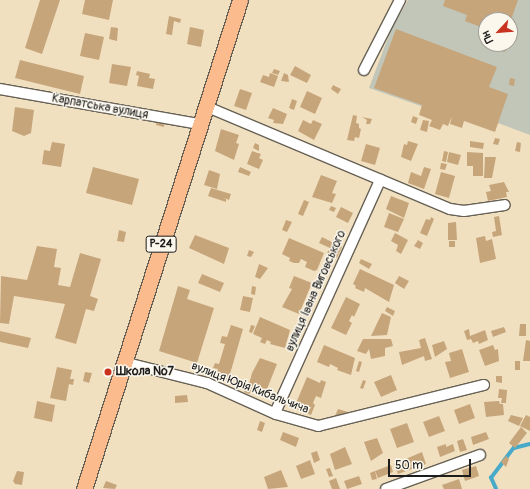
<!DOCTYPE html>
<meta charset="utf-8">
<style>
body{margin:0}
#map{position:relative;width:530px;height:489px;overflow:hidden;background:#f1e0c0;font-family:Pangolin,sans-serif}
div>[style]{position:absolute}
[style*='--x']{left:calc(var(--x)*1px);top:calc(var(--y)*1px);width:calc(var(--w)*1px);rotate:calc(var(--a)*1deg)}
.industrial>*{inset:0;background:#c1c6b9}
.stream>*{height:3.5px;margin:-1.75px;padding:0 1.75px;transform-origin:1.75px;border-radius:1.75px;background:#49a9c8}
.building>*{inset:0;background:#c7a57b}
.roads{filter:drop-shadow(1px 0 #676155) drop-shadow(-1px 0 #676155) drop-shadow(0 1px #676155) drop-shadow(0 -1px #676155)}
.minor>*{height:10px;margin:-5px;padding:0 5px;transform-origin:5px;border-radius:5px;background:#fff}
.primary>*{height:15px;margin:-7.5px;padding:0 7.5px;transform-origin:7.5px;border-radius:7.5px;background:#fbbb8c}
.dots>*{width:11px;height:11px;translate:-50% -50%;box-sizing:border-box;border:2px solid #fbf7ec;border-radius:50%}
span{translate:-50% -50%;white-space:nowrap;text-align:center;line-height:1.15;-webkit-text-stroke:3px #fbf7ec;paint-order:stroke}
.shield-label span{padding:1px 3px;background:#fbf7ec;border:1px solid;border-radius:3px;-webkit-text-stroke-width:0}
.shield-label{font-size:11px;color:#1c1c1c;font-weight:700}
.street-label{font-size:12px;color:#1c1c1c}
.poi-label{font-size:12px;color:#1c1c1c;font-weight:700}
.left{translate:0 -50%;text-align:left}
.north{position:absolute;left:478px;top:12px;width:40px;height:40px;box-sizing:border-box;background:#fbf7ec;border:1px solid #a29f99;border-radius:50%;rotate:244deg;font-size:11px;font-weight:700;line-height:16px;text-align:center;color:#1c1c1c}
.north::after{content:'';display:block;margin:auto;width:14px;height:18px;background:#c8321e;clip-path:polygon(50% 0,100% 100%,50% 72%,0 100%)}
.scale{position:absolute;left:388px;top:459px;width:83px;height:18px;box-sizing:border-box;border:2px solid #1c1c1c;border-top:0;padding-left:5px;font-size:12px;line-height:14px;white-space:nowrap;color:#1c1c1c;-webkit-text-stroke:3px #fbf7ec;paint-order:stroke}
</style>
<div id="map">
<div class="industrial">
<div style="clip-path:polygon(evenodd,408px 0,530px 0,530px 135px,471px 113px,464px 121px,369px 88px,392px 27px,408px 0,486px 20px,510px 20px,510px 44px,486px 44px,486px 20px)"></div>
</div>
<div class="stream">
<div style="--x:496;--y:489;--w:12;--a:-114"></div>
<div style="--x:491;--y:478;--w:38;--a:-53"></div>
<div style="--x:514;--y:448;--w:16;--a:-14"></div>
</div>
<div class="building">
<div style="clip-path:polygon(40px 0,60px 0,42px 54px,25px 48px)"></div>
<div style="clip-path:polygon(85px 0,113px 0,109px 20px,82px 14px)"></div>
<div style="clip-path:polygon(445px 0,518px 0,510px 23px,510px 20px,486px 20px,486px 29px,465px 21px,467px 15px,443px 6px)"></div>
<div style="clip-path:polygon(169px 16px,181px 19px,180px 23px,174px 21px,172px 35px,166px 34px)"></div>
<div style="clip-path:polygon(111px 27px,118px 28px,117px 41px,109px 39px)"></div>
<div style="clip-path:polygon(190px 27px,204px 30px,201px 47px,187px 44px)"></div>
<div style="clip-path:polygon(396px 29px,497px 67px,489px 87px,508px 94px,495px 132px,464px 121px,462px 128px,450px 124px,452px 116px,448px 126px,443px 124px,440px 130px,429px 126px,432px 120px,419px 115px,422px 105px,374px 88px)"></div>
<div style="clip-path:polygon(486px 31px,486px 44px,508px 44px,505px 52px,481px 43px)"></div>
<div style="clip-path:polygon(85px 33px,104px 37px,99px 60px,80px 56px)"></div>
<div style="clip-path:polygon(20px 60px,84px 76px,80px 94px,15px 78px)"></div>
<div style="clip-path:polygon(112px 64px,131px 67px,127px 86px,109px 83px)"></div>
<div style="clip-path:polygon(295px 66px,311px 75px,307px 83px,290px 75px)"></div>
<div style="clip-path:polygon(274px 69px,280px 71px,278px 75px,272px 73px)"></div>
<div style="clip-path:polygon(137px 71px,150px 74px,149px 78px,155px 79px,153px 89px,137px 86px,139px 76px,136px 75px)"></div>
<div style="clip-path:polygon(270px 73px,278px 76px,274px 87px,260px 82px,263px 75px,269px 77px)"></div>
<div style="clip-path:polygon(284px 73px,288px 75px,289px 82px,281px 81px)"></div>
<div style="clip-path:polygon(510px 78px,515px 79px,514px 86px,509px 85px)"></div>
<div style="clip-path:polygon(333px 85px,341px 89px,338px 94px,331px 89px)"></div>
<div style="clip-path:polygon(240px 89px,252px 93px,246px 110px,234px 106px)"></div>
<div style="clip-path:polygon(307px 91px,322px 98px,315px 114px,300px 107px)"></div>
<div style="clip-path:polygon(292px 99px,297px 101px,294px 110px,289px 108px)"></div>
<div style="clip-path:polygon(15px 107px,34px 110px,31px 133px,24px 136px,12px 131px)"></div>
<div style="clip-path:polygon(273px 108px,287px 114px,283px 124px,273px 123px,274px 120px,268px 118px)"></div>
<div style="clip-path:polygon(353px 115px,357px 116px,356px 123px,359px 124px,359px 128px,361px 129px,359px 138px,355px 137px,354px 141px,347px 140px)"></div>
<div style="clip-path:polygon(413px 116px,418px 118px,416px 124px,411px 122px)"></div>
<div style="clip-path:polygon(362px 117px,372px 119px,370px 124px,366px 124px,367px 120px)"></div>
<div style="clip-path:polygon(157px 120px,165px 122px,164px 127px,156px 125px)"></div>
<div style="clip-path:polygon(303px 120px,311px 124px,313px 120px,322px 124px,314px 140px,298px 131px)"></div>
<div style="clip-path:polygon(423px 120px,429px 121px,427px 132px,420px 130px)"></div>
<div style="clip-path:polygon(221px 129px,239px 135px,236px 143px,239px 144px,234px 160px,215px 151px)"></div>
<div style="clip-path:polygon(495px 138px,500px 139px,498px 145px,493px 144px)"></div>
<div style="clip-path:polygon(408px 141px,418px 144px,411px 161px,401px 157px,404px 144px,407px 145px)"></div>
<div style="clip-path:polygon(470px 141px,484px 143px,483px 149px,470px 147px)"></div>
<div style="clip-path:polygon(52px 142px,65px 144px,61px 167px,42px 164px,44px 150px,50px 151px)"></div>
<div style="clip-path:polygon(517px 142px,521px 143px,520px 152px,515px 151px)"></div>
<div style="clip-path:polygon(255px 143px,259px 145px,259px 151px,253px 148px)"></div>
<div style="clip-path:polygon(366px 144px,380px 148px,375px 165px,361px 161px)"></div>
<div style="clip-path:polygon(252px 151px,261px 154px,259px 158px,263px 160px,259px 169px,247px 164px)"></div>
<div style="clip-path:polygon(444px 151px,448px 152px,446px 162px,442px 161px)"></div>
<div style="clip-path:polygon(449px 152px,461px 155px,458px 165px,447px 162px)"></div>
<div style="clip-path:polygon(467px 152px,483px 153px,483px 176px,473px 176px,473px 166px,467px 166px)"></div>
<div style="clip-path:polygon(485px 157px,496px 157px,492px 178px,484px 178px)"></div>
<div style="clip-path:polygon(441px 163px,447px 164px,445px 170px,440px 169px)"></div>
<div style="clip-path:polygon(93px 167px,139px 179px,132px 205px,86px 193px)"></div>
<div style="clip-path:polygon(240px 167px,251px 172px,249px 176px,238px 172px)"></div>
<div style="clip-path:polygon(424px 167px,431px 169px,424px 189px,408px 183px,411px 172px,421px 176px)"></div>
<div style="clip-path:polygon(209px 170px,220px 174px,217px 189px,204px 185px)"></div>
<div style="clip-path:polygon(441px 172px,455px 176px,449px 198px,435px 194px)"></div>
<div style="clip-path:polygon(321px 175px,337px 181px,332px 193px,336px 194px,332px 203px,312px 197px)"></div>
<div style="clip-path:polygon(504px 182px,509px 192px,506px 192px,507px 197px,488px 201px,486px 192px,491px 191px,489px 185px)"></div>
<div style="clip-path:polygon(211px 188px,231px 194px,229px 200px,222px 197px,226px 199px,226px 202px,208px 196px)"></div>
<div style="clip-path:polygon(391px 196px,409px 203px,404px 218px,386px 209px)"></div>
<div style="clip-path:polygon(304px 200px,309px 202px,303px 216px,298px 214px)"></div>
<div style="clip-path:polygon(331px 206px,336px 208px,334px 212px,329px 210px)"></div>
<div style="clip-path:polygon(341px 207px,353px 213px,348px 223px,336px 217px)"></div>
<div style="clip-path:polygon(389px 213px,404px 219px,398px 232px,384px 227px)"></div>
<div style="clip-path:polygon(499px 216px,502px 235px,493px 237px,492px 232px,496px 231px,494px 217px)"></div>
<div style="clip-path:polygon(431px 217px,434px 219px,427px 236px,420px 233px,426px 219px,430px 220px)"></div>
<div style="clip-path:polygon(286px 220px,292px 222px,287px 232px,282px 230px)"></div>
<div style="clip-path:polygon(456px 222px,457px 240px,448px 240px,448px 223px)"></div>
<div style="clip-path:polygon(119px 230px,126px 232px,124px 242px,117px 241px)"></div>
<div style="clip-path:polygon(395px 233px,408px 240px,401px 254px,396px 251px,398px 245px,391px 241px)"></div>
<div style="clip-path:polygon(195px 235px,229px 248px,224px 264px,189px 248px)"></div>
<div style="clip-path:polygon(485px 236px,486px 241px,492px 239px,496px 259px,480px 263px,476px 238px)"></div>
<div style="clip-path:polygon(322px 237px,342px 247px,337px 258px,327px 253px,330px 248px,319px 243px)"></div>
<div style="clip-path:polygon(289px 238px,324px 253px,317px 270px,314px 271px,305px 267px,307px 262px,301px 259px,299px 263px,294px 263px,289px 261px,290px 258px,282px 254px)"></div>
<div style="clip-path:polygon(418px 240px,423px 243px,420px 249px,414px 246px)"></div>
<div style="clip-path:polygon(449px 241px,455px 241px,455px 247px,449px 247px)"></div>
<div style="clip-path:polygon(37px 246px,57px 249px,54px 267px,61px 268px,58px 285px,70px 287px,80px 253px,101px 259px,90px 296px,98px 299px,94px 311px,86px 309px,76px 344px,55px 338px,65px 304px,14px 296px,9px 324px,0 323px,1px 276px,27px 280px)"></div>
<div style="clip-path:polygon(249px 250px,254px 252px,251px 257px,247px 256px)"></div>
<div style="clip-path:polygon(361px 259px,372px 264px,369px 269px,359px 263px)"></div>
<div style="clip-path:polygon(259px 264px,268px 268px,260px 279px,255px 277px)"></div>
<div style="clip-path:polygon(360px 269px,394px 285px,389px 302px,365px 288px,364px 292px,355px 288px,356px 286px,353px 284px)"></div>
<div style="clip-path:polygon(202px 274px,224px 283px,220px 292px,198px 283px)"></div>
<div style="clip-path:polygon(294px 276px,312px 283px,299px 314px,282px 307px,292px 289px,289px 288px)"></div>
<div style="clip-path:polygon(399px 276px,409px 281px,404px 289px,395px 283px)"></div>
<div style="clip-path:polygon(178px 286px,190px 290px,187px 299px,214px 308px,197px 363px,159px 351px)"></div>
<div style="clip-path:polygon(252px 286px,256px 287px,255px 295px,251px 294px)"></div>
<div style="clip-path:polygon(243px 296px,253px 298px,250px 312px,240px 310px)"></div>
<div style="clip-path:polygon(346px 297px,360px 304px,354px 317px,352px 315px,349px 321px,352px 323px,346px 335px,331px 328px)"></div>
<div style="clip-path:polygon(387px 307px,395px 311px,393px 316px,385px 311px)"></div>
<div style="clip-path:polygon(382px 313px,391px 317px,387px 335px,371px 336px)"></div>
<div style="clip-path:polygon(260px 317px,290px 330px,285px 348px,270px 344px,271px 342px,267px 340px,265px 344px,260px 342px,262px 338px,253px 334px)"></div>
<div style="clip-path:polygon(520px 324px,526px 324px,526px 336px,519px 336px)"></div>
<div style="clip-path:polygon(231px 325px,243px 329px,228px 381px,215px 378px,218px 369px,213px 368px,215px 363px,219px 364px,225px 344px,220px 343px,222px 336px,227px 337px)"></div>
<div style="clip-path:polygon(251px 325px,255px 326px,252px 333px,249px 332px)"></div>
<div style="clip-path:polygon(504px 327px,506px 332px,493px 337px,491px 331px)"></div>
<div style="clip-path:polygon(469px 329px,470px 336px,485px 330px,488px 340px,479px 344px,478px 341px,473px 343px,471px 339px,467px 340px,464px 331px)"></div>
<div style="clip-path:polygon(0 331px,31px 338px,28px 348px,0 342px)"></div>
<div style="clip-path:polygon(425px 338px,432px 359px,425px 361px,424px 356px,402px 365px,399px 352px,421px 348px,419px 340px)"></div>
<div style="clip-path:polygon(363px 339px,391px 339px,393px 346px,385px 348px,385px 356px,371px 359px,369px 349px,366px 354px,357px 351px)"></div>
<div style="clip-path:polygon(526px 340px,530px 341px,530px 361px,523px 361px)"></div>
<div style="clip-path:polygon(444px 341px,447px 349px,435px 357px,432px 345px)"></div>
<div style="clip-path:polygon(324px 345px,355px 358px,351px 375px,337px 370px,338px 368px,330px 364px,329px 367px,317px 362px)"></div>
<div style="clip-path:polygon(493px 345px,495px 350px,498px 349px,499px 361px,485px 366px,479px 350px)"></div>
<div style="clip-path:polygon(462px 349px,469px 372px,450px 378px,445px 362px,451px 361px,449px 353px)"></div>
<div style="clip-path:polygon(260px 358px,277px 364px,265px 394px,248px 388px,252px 373px)"></div>
<div style="clip-path:polygon(359px 361px,362px 362px,359px 372px,356px 371px)"></div>
<div style="clip-path:polygon(515px 361px,520px 361px,520px 370px,515px 370px)"></div>
<div style="clip-path:polygon(57px 367px,72px 370px,70px 379px,74px 379px,73px 385px,69px 384px,66px 401px,50px 398px)"></div>
<div style="clip-path:polygon(85px 372px,92px 373px,89px 383px,83px 381px)"></div>
<div style="clip-path:polygon(391px 375px,397px 390px,381px 397px,374px 382px)"></div>
<div style="clip-path:polygon(496px 376px,502px 376px,502px 383px,496px 382px)"></div>
<div style="clip-path:polygon(307px 377px,320px 383px,321px 380px,326px 382px,321px 398px,316px 396px,313px 403px,315px 405px,311px 415px,294px 408px)"></div>
<div style="clip-path:polygon(363px 380px,366px 381px,363px 389px,360px 388px)"></div>
<div style="clip-path:polygon(246px 387px,252px 390px,249px 394px,244px 392px)"></div>
<div style="clip-path:polygon(499px 389px,507px 390px,506px 403px,501px 403px,502px 398px,498px 398px)"></div>
<div style="clip-path:polygon(187px 395px,188px 402px,175px 403px,175px 396px)"></div>
<div style="clip-path:polygon(37px 401px,55px 405px,52px 422px,34px 418px)"></div>
<div style="clip-path:polygon(499px 401px,500px 404px,503px 404px,504px 415px,486px 417px,484px 402px)"></div>
<div style="clip-path:polygon(470px 404px,475px 418px,459px 424px,454px 410px)"></div>
<div style="clip-path:polygon(338px 409px,348px 412px,346px 417px,335px 416px)"></div>
<div style="clip-path:polygon(511px 415px,523px 418px,519px 426px,508px 421px)"></div>
<div style="clip-path:polygon(526px 415px,530px 417px,530px 431px,520px 426px)"></div>
<div style="clip-path:polygon(439px 416px,445px 431px,429px 437px,423px 422px)"></div>
<div style="clip-path:polygon(260px 421px,265px 423px,262px 432px,257px 430px)"></div>
<div style="clip-path:polygon(407px 423px,414px 442px,397px 448px,390px 429px)"></div>
<div style="clip-path:polygon(521px 427px,527px 433px,515px 448px,509px 443px)"></div>
<div style="clip-path:polygon(283px 432px,299px 438px,296px 447px,280px 440px)"></div>
<div style="clip-path:polygon(486px 432px,489px 439px,473px 445px,471px 437px)"></div>
<div style="clip-path:polygon(377px 438px,383px 453px,371px 461px,364px 442px)"></div>
<div style="clip-path:polygon(463px 439px,467px 450px,460px 452px,457px 441px)"></div>
<div style="clip-path:polygon(446px 444px,446px 447px,453px 444px,455px 451px,440px 457px,437px 447px)"></div>
<div style="clip-path:polygon(345px 447px,352px 464px,335px 470px,330px 454px)"></div>
<div style="clip-path:polygon(317px 451px,320px 460px,314px 463px,311px 453px)"></div>
<div style="clip-path:polygon(422px 452px,426px 464px,398px 474px,394px 464px)"></div>
<div style="clip-path:polygon(506px 456px,509px 459px,506px 467px,501px 462px)"></div>
<div style="clip-path:polygon(310px 460px,315px 474px,301px 479px,296px 466px)"></div>
<div style="clip-path:polygon(391px 465px,393px 472px,378px 478px,375px 471px)"></div>
<div style="clip-path:polygon(476px 466px,479px 476px,465px 481px,462px 470px)"></div>
<div style="clip-path:polygon(330px 468px,333px 476px,329px 477px,326px 469px)"></div>
<div style="clip-path:polygon(281px 470px,288px 487px,268px 489px,264px 477px)"></div>
<div style="clip-path:polygon(17px 471px,24px 472px,22px 485px,15px 484px,13px 481px)"></div>
<div style="clip-path:polygon(375px 471px,377px 479px,372px 480px,370px 473px)"></div>
<div style="clip-path:polygon(359px 476px,362px 484px,347px 489px,344px 481px)"></div>
<div style="clip-path:polygon(336px 478px,340px 489px,332px 489px,329px 481px)"></div>
<div style="clip-path:polygon(459px 479px,462px 489px,444px 489px,442px 485px)"></div>
<div style="clip-path:polygon(106px 481px,117px 485px,115px 489px,103px 488px)"></div>
</div>
<div class="roads">
<div class="minor">
<div style="--x:364;--y:70;--w:79;--a:-62.8"></div>
<div style="--x:0;--y:89;--w:202;--a:10"></div>
<div style="--x:205;--y:106;--w:266;--a:22.8"></div>
<div style="--x:450;--y:209;--w:14;--a:8"></div>
<div style="--x:464;--y:211;--w:41;--a:-8.3"></div>
<div style="--x:123;--y:362;--w:87;--a:14"></div>
<div style="--x:207;--y:383;--w:76;--a:24.2"></div>
<div style="--x:276;--y:414;--w:44;--a:15.9"></div>
<div style="--x:318;--y:426;--w:171;--a:-13.9"></div>
<div style="--x:275;--y:413;--w:256;--a:-65.7"></div>
<div style="--x:386;--y:489;--w:100;--a:-19.9"></div>
</div>
<div class="primary">
<div style="--x:84;--y:489;--w:513;--a:-72.31"></div>
</div>
</div>
<div class="dots">
<div style="left:108px;top:372px;background:#c8321e"></div>
</div>
<div class="shield-label">
<span style="left:161px;top:244px">Р-24</span>
</div>
<div class="street-label">
<span style="left:100px;top:107px;rotate:10deg">Карпатська вулиця</span>
<span style="left:316px;top:291px;rotate:-66deg">вулиця Івана Виговського</span>
<span style="left:250px;top:388px;rotate:21deg">вулиця Юрія Кибальчича</span>
</div>
<div class="poi-label">
<span class="left" style="left:116px;top:372px">Школа №7</span>
</div>
<div class="north">Пн</div>
<div class="scale">50 m</div>
</div>
